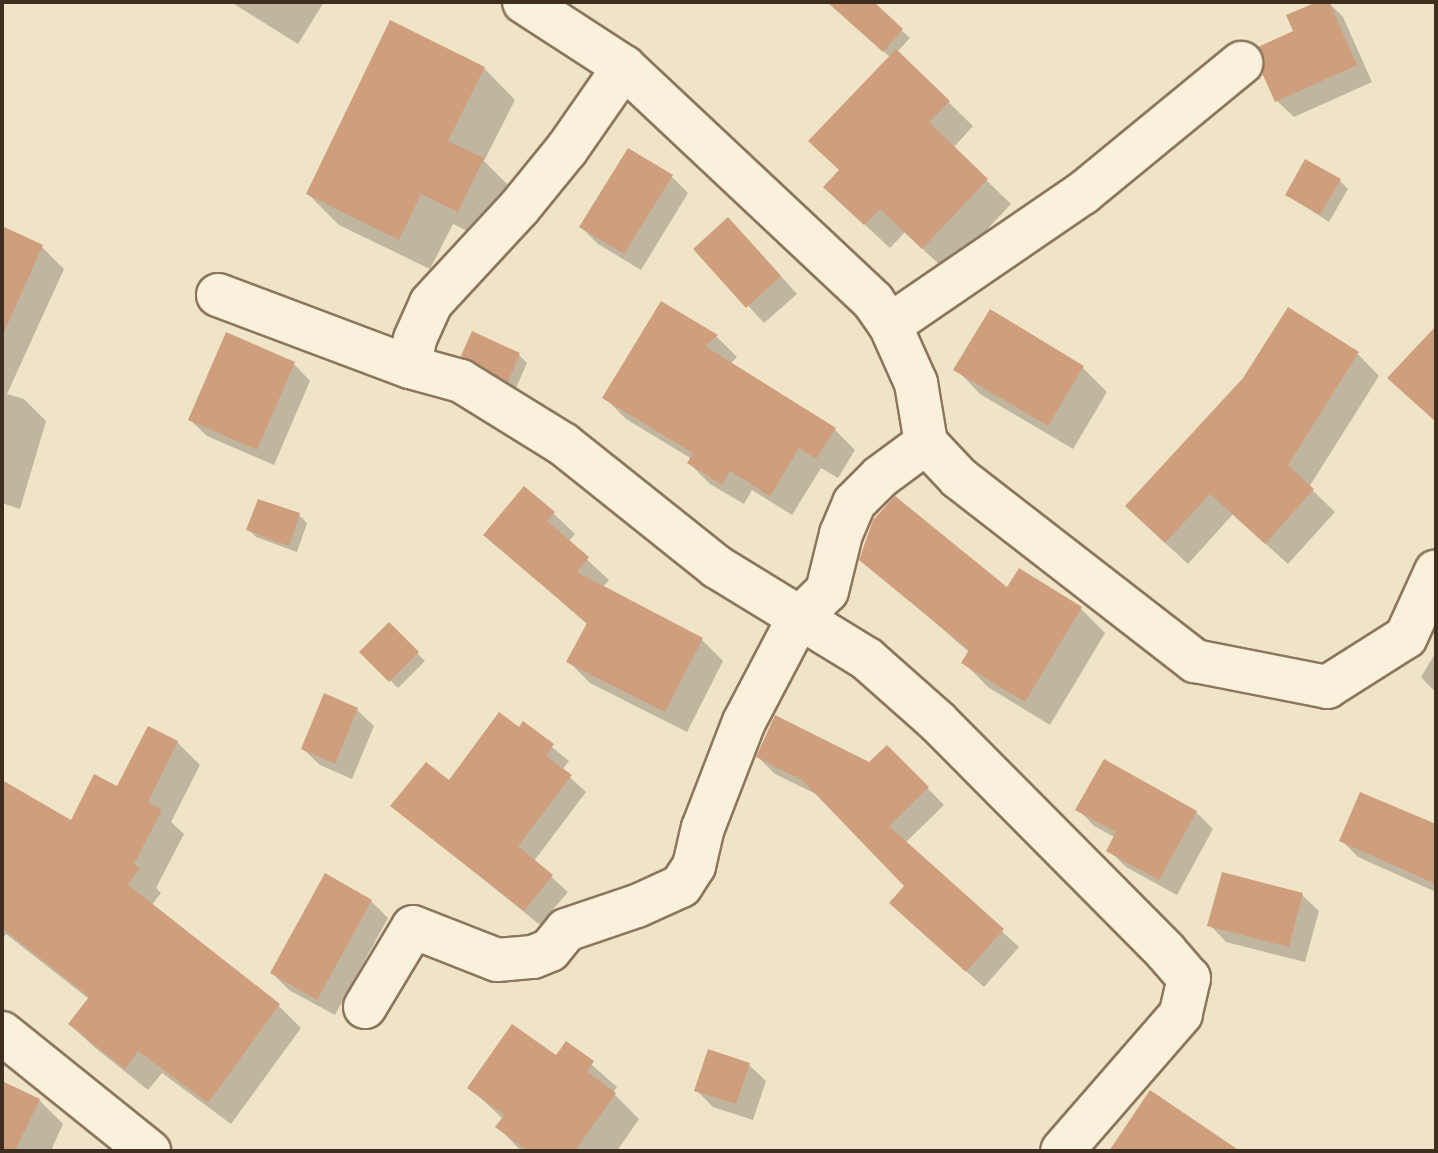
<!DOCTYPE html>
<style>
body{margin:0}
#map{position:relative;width:1438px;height:1153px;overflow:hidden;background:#f0e4c8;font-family:Spectral,serif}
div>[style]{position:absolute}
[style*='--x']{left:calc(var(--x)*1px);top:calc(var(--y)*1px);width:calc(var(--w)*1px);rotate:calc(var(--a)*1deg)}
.shadow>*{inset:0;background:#0003}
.building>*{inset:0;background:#cf9f7d}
.roads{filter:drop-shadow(2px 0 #8d765c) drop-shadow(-2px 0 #8d765c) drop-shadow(0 2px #8d765c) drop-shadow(0 -2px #8d765c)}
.street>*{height:42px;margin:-21px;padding:0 21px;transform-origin:21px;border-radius:21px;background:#faf1dc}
span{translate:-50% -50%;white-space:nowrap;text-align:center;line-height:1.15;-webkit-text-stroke:7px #f7eed8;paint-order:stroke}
.frame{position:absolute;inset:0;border:4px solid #3d2e20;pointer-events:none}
</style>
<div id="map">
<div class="shadow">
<div style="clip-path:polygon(231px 2px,324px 2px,298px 44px)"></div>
<div style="clip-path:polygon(859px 2px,871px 2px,910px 38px,897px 52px,973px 126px,953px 148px,1011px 204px,947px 272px,905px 232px,890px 248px,850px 211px,841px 171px,890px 57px,853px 24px)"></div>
<div style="clip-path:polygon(1322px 2px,1328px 2px,1343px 17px,1372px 82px,1294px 117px,1277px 101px,1295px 32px)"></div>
<div style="clip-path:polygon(484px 68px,515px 100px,484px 161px,514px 191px,489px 242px,453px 224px,430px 269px,339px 225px,308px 194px)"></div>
<div style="clip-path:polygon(671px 176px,688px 193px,641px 270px,598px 244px,581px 227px)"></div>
<div style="clip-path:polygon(1340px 181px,1348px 189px,1329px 222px,1287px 195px)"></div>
<div style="clip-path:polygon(2px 229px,42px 247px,64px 269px,7px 394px,24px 399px,46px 421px,20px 509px,2px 503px)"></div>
<div style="clip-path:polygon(745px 236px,797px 294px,764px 323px,696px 249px)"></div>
<div style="clip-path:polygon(473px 334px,519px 355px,527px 363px,516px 388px,463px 356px)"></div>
<div style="clip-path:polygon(716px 336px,737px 357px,730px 364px,834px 429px,855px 450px,838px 478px,821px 468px,792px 515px,752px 490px,744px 504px,710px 484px,689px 463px,692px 459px,626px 419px,605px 398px)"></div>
<div style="clip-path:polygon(1358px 354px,1379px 376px,1309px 487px,1335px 512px,1288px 564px,1233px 514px,1188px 564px,1149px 528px)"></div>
<div style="clip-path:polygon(294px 364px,310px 381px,274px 465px,207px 436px,190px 420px)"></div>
<div style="clip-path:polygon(1083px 368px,1107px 392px,1073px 449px,980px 394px,956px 369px)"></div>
<div style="clip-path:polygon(553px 513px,575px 534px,568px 542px,609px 580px,602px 588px,702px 640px,723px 661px,687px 732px,590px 683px,569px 662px,588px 625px,485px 535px)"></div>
<div style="clip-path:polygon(299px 515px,307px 523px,297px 552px,256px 537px,248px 529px)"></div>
<div style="clip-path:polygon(862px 559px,1081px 609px,1105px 633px,1050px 725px,988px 687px,964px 663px,970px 653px)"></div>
<div style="clip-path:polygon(389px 625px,425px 661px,398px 688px,362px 652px)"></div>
<div style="clip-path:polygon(1436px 652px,1436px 693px,1421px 677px)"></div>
<div style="clip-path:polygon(357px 710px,374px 726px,352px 779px,320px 765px,303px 749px)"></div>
<div style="clip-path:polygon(524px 724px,569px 761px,562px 770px,586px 792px,534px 861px,568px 892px,540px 925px,393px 806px,449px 783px)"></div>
<div style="clip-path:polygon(177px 742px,200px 765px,171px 822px,184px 834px,156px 888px,161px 893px,151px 906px,279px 1006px,301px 1028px,231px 1124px,162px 1073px,148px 1090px,93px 1046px,70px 1024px,89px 999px,6px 934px,2px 940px,2px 783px,72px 823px)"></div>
<div style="clip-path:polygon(887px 747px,944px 805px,905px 843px,1019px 947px,984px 987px,908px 920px,907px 886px,820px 796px,775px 774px,758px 757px,869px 765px)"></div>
<div style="clip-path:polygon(1078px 809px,1196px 812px,1213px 829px,1177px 895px,1126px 867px,1109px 850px,1116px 838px,1094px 826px)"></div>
<div style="clip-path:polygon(1436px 839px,1436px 892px,1358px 857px,1341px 840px)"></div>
<div style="clip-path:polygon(1302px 895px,1319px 911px,1305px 962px,1226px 942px,1210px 925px)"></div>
<div style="clip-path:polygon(371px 901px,388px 918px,335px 1015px,289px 990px,272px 973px)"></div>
<div style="clip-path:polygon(567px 1043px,617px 1087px,613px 1093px,639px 1119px,617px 1151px,521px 1151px,498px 1127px,503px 1119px,470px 1088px,556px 1058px)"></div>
<div style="clip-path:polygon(749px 1065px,766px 1081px,753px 1120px,713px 1107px,697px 1091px)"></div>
<div style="clip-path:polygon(2px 1088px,39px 1100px,63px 1124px,52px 1148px,55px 1151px,2px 1151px)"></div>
</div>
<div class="building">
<div style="clip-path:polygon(827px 2px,874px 2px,903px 29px,883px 52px)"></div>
<div style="clip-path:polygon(1317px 2px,1329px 2px,1357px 65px,1275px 102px,1262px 73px,1265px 60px,1258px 47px,1293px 31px,1286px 15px)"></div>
<div style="clip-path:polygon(390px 20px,485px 67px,448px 141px,484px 158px,458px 212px,421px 194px,399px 240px,306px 194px)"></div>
<div style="clip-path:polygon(896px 49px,950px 101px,929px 122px,988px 179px,922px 249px,880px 209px,864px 225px,823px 187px,839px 170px,808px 141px)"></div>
<div style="clip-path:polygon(628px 148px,673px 175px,624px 254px,579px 227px)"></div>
<div style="clip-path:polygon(1305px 159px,1341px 179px,1320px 215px,1285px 195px)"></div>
<div style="clip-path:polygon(728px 217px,781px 276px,746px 308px,693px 249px)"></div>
<div style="clip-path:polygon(2px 226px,43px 245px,2px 337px)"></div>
<div style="clip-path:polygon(661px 301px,718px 335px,705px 346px,836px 428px,816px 459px,799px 448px,770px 496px,730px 471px,722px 485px,687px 463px,693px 453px,602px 398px)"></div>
<div style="clip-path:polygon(1288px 307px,1359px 352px,1288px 465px,1314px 489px,1265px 544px,1210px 494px,1165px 543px,1125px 506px,1243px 378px)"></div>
<div style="clip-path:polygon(990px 309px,1084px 366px,1048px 426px,953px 370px)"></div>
<div style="clip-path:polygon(1436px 326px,1436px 422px,1387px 378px)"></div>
<div style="clip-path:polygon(472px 331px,520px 353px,508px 382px,461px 356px)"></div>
<div style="clip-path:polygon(226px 332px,295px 362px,257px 450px,188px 420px)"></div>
<div style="clip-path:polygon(524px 486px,555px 512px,547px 521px,589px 557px,577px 572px,703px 638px,665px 712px,566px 662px,587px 623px,483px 535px)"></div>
<div style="clip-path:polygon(895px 496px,1007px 587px,1019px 568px,1082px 607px,1025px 702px,961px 663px,969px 650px,859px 560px,873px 520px)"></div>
<div style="clip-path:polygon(258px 499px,300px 513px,289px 546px,246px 530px)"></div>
<div style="clip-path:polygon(389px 622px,419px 652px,389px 682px,359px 652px)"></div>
<div style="clip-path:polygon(324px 693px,358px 708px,335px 764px,301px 749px)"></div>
<div style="clip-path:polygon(499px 712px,519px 727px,523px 721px,554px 744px,546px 756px,572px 775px,518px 846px,553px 875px,524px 911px,390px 806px,426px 762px,449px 780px)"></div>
<div style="clip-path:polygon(775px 715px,869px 762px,887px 745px,929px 787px,889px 826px,1004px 929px,966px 972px,889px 903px,904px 886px,802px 780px,756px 757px)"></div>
<div style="clip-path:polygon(148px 726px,178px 741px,148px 802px,162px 810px,134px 864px,140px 869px,127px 884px,280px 1004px,208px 1103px,138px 1051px,125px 1069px,68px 1024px,89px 997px,2px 928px,2px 780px,71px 820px,94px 774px,117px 786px)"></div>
<div style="clip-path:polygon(1104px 759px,1197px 811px,1159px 880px,1106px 851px,1116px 832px,1075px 810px)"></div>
<div style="clip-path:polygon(1360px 792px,1436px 824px,1436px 884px,1339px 841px)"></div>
<div style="clip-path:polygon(1222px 872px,1303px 893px,1289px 947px,1207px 926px)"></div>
<div style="clip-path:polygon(325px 873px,372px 900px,317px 1000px,270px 973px)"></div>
<div style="clip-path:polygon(512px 1024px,556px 1055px,566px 1041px,594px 1061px,587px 1072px,616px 1093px,575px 1151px,528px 1151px,495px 1127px,504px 1115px,467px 1088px)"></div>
<div style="clip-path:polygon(708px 1049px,750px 1063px,736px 1104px,694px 1091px)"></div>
<div style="clip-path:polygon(2px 1081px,40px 1099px,15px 1151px,2px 1151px)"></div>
<div style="clip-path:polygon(1150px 1090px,1240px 1151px,1109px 1151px)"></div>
</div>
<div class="roads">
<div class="street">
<div style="--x:524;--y:2;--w:119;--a:33"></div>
<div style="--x:624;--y:67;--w:342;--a:43.2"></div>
<div style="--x:873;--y:301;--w:29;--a:55"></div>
<div style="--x:890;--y:325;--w:64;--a:65.9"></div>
<div style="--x:916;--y:383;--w:61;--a:80.5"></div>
<div style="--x:926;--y:443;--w:48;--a:46.7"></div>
<div style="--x:959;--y:478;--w:299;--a:37.8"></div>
<div style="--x:1195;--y:661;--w:135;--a:11.1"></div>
<div style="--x:1327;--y:687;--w:93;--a:-32.3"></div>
<div style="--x:1406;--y:637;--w:72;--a:-65.6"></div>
<div style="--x:218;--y:295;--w:205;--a:20.6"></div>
<div style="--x:410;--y:367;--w:53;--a:15.4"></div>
<div style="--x:461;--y:381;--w:120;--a:31.7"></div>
<div style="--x:563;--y:444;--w:197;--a:38.6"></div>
<div style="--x:717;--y:567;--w:176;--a:31.5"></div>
<div style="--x:867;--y:659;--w:94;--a:41.5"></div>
<div style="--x:937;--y:721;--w:325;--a:45.2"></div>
<div style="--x:1166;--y:952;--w:35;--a:49"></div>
<div style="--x:1189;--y:978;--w:37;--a:103"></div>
<div style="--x:1181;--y:1014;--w:181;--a:131"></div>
<div style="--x:890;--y:325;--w:234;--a:-34.4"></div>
<div style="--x:1083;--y:193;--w:205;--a:-39.4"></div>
<div style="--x:410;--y:367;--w:28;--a:-80"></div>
<div style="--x:415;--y:339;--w:39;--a:-66"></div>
<div style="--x:431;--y:303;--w:129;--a:-47.2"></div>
<div style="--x:519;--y:208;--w:76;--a:-50.9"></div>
<div style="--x:567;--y:149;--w:100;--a:-55.2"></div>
<div style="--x:365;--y:1007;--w:93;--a:-59"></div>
<div style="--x:413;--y:927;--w:90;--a:21.4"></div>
<div style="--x:497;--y:960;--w:36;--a:-5"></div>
<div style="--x:533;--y:957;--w:18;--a:-22"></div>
<div style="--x:550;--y:950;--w:26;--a:-51"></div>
<div style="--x:566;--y:930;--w:75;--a:-18.7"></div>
<div style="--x:637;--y:906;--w:48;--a:-24.4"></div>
<div style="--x:681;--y:886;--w:24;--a:-57"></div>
<div style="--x:694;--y:866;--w:39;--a:-77"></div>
<div style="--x:703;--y:828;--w:114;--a:-68.9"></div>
<div style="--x:744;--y:722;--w:116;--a:-62.3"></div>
<div style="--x:798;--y:619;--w:40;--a:-44"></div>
<div style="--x:827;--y:591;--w:59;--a:-76.2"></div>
<div style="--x:841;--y:534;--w:34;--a:-67"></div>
<div style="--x:854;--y:503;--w:37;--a:-45"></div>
<div style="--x:880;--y:477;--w:57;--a:-36.5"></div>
<div style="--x:2;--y:1033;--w:189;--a:38.8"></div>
</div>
</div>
<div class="frame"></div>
</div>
